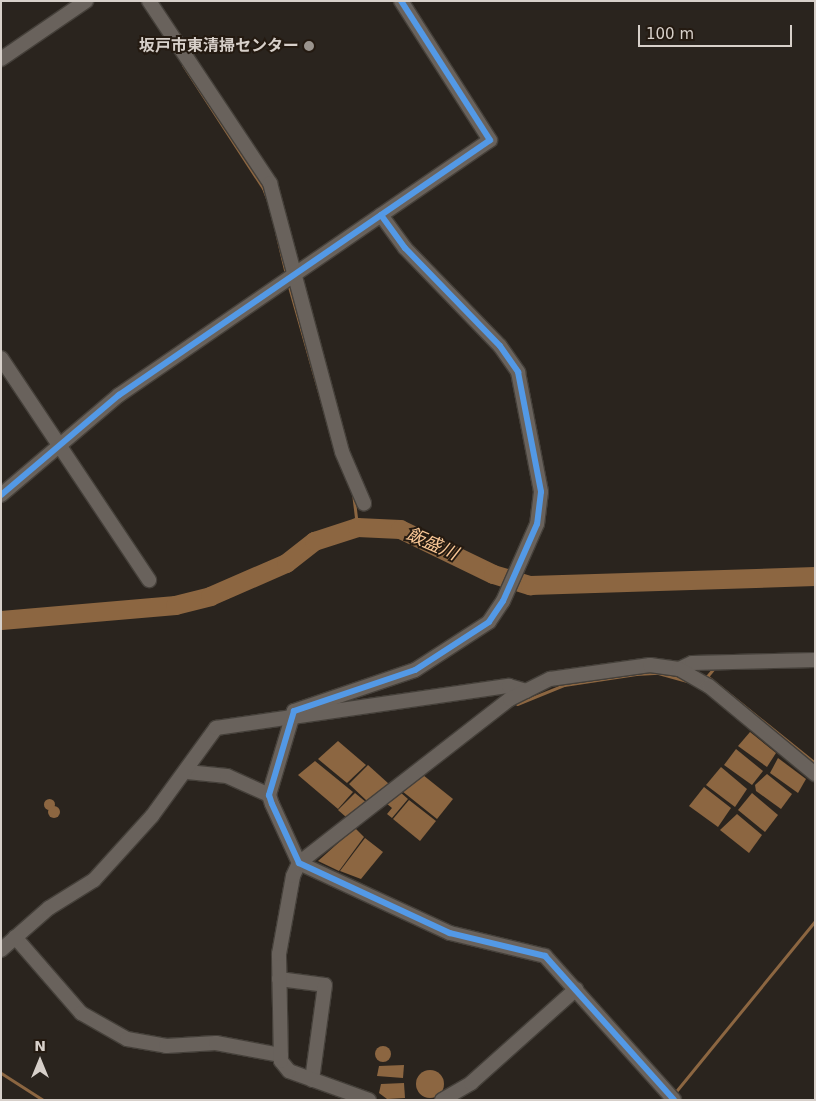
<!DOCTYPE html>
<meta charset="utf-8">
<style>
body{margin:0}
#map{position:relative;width:816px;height:1101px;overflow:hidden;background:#2a241e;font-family:"DejaVu Sans","Noto Sans JP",sans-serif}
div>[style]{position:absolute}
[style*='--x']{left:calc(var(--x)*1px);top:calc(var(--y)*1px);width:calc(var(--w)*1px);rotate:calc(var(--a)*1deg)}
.water>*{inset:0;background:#8c6641}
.round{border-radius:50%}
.stream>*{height:3px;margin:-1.5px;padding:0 1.5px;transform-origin:1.5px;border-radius:1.5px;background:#8c6641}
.river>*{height:19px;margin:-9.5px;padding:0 9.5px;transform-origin:9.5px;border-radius:9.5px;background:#8c6641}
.roads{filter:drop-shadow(1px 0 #45403a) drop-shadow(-1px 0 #45403a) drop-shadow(0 1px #45403a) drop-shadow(0 -1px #45403a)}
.minor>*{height:14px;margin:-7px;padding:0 7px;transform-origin:7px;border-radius:7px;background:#69625c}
.cycleway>*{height:6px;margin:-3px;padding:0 3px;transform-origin:3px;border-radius:3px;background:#5399e6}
.dots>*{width:14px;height:14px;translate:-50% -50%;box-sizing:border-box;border:2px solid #241a11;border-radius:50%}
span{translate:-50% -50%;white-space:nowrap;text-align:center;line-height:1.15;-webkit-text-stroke:4px #241a11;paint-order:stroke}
.poi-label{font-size:16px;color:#d7d0ca;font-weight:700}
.right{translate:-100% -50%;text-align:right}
.water-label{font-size:18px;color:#f9c796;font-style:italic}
.frame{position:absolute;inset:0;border:2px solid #d7d0ca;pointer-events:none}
.north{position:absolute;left:15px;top:1036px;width:50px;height:50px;-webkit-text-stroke:4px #241a11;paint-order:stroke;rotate:0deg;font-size:14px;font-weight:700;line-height:20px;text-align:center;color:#d7d0ca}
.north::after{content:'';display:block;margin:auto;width:18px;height:22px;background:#d7d0ca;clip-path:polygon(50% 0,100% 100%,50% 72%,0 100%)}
.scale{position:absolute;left:638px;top:25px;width:154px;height:22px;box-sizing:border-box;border:2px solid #d7d0ca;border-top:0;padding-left:6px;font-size:15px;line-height:18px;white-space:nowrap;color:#d7d0ca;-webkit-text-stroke:4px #241a11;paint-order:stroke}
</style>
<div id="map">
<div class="water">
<div style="clip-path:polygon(750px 732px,776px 753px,767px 767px,738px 746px)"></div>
<div style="clip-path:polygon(338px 741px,366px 765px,347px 783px,318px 759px)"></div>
<div style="clip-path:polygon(736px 749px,763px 771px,752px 785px,724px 765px)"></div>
<div style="clip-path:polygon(778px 758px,806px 779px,798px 793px,770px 773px)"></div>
<div style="clip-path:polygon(315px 761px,353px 792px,338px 809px,298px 775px)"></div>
<div style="clip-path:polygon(368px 765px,389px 784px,367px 801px,349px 784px)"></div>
<div style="clip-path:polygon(721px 767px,747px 789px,735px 807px,706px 785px)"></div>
<div style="clip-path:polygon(767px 774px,792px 794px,781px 809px,756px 791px,755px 785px)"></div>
<div style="clip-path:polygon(423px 775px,453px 799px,437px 819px,402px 791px)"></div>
<div style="clip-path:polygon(704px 787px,731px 808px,718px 827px,689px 806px)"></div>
<div style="clip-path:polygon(400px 792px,408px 799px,392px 818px,387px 814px,392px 808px,386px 803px)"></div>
<div style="clip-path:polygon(355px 793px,367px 803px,346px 817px,338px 810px)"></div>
<div style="clip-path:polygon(752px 793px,778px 815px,765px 832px,738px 810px)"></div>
<div class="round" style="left:43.5px;top:798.5px;width:11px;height:11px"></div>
<div style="clip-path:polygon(409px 800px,436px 821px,420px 841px,393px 819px)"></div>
<div class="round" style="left:48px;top:806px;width:12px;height:12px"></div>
<div style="clip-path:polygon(737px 814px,762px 835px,749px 853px,720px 830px)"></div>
<div style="clip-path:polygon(355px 828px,364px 837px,339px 871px,318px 861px)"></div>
<div style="clip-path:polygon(365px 838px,383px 852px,361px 879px,340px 871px)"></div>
<div class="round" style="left:375px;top:1046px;width:16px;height:16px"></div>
<div style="clip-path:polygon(404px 1065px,403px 1078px,377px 1076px,379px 1066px)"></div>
<div class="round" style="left:416px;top:1070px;width:28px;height:28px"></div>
<div style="clip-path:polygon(404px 1083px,405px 1098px,387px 1099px,379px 1093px,381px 1084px)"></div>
</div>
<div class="stream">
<div style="--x:183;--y:65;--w:147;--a:57"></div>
<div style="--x:263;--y:188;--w:17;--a:69"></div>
<div style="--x:276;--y:232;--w:43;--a:76.6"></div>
<div style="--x:288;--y:283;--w:129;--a:74.2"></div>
<div style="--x:353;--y:493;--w:34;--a:83"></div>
<div style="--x:707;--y:676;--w:139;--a:38.9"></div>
<div style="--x:704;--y:680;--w:16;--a:-50"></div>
<div style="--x:517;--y:704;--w:51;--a:-22"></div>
<div style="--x:564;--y:685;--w:73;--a:-8.7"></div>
<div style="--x:636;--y:674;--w:22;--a:-3"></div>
<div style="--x:658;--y:673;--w:45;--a:15.6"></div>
<div style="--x:1;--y:1073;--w:50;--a:32.7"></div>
<div style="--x:673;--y:1095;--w:225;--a:-50.8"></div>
</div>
<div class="river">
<div style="--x:1;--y:620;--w:175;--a:-4.9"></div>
<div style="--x:175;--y:605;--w:36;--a:-14"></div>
<div style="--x:210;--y:596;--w:83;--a:-23.5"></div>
<div style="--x:286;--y:563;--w:36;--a:-38"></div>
<div style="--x:314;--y:541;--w:45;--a:-18"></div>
<div style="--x:357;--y:527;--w:43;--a:2.7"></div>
<div style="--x:400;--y:529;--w:103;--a:25.8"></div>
<div style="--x:493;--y:574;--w:39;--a:17"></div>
<div style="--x:530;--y:585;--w:285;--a:-1.8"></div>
</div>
<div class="roads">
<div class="minor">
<div style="--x:149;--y:1;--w:219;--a:56.4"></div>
<div style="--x:270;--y:183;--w:278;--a:75"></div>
<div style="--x:342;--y:452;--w:56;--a:66.7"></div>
<div style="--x:1;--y:59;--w:103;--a:-34.3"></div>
<div style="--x:381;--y:215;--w:41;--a:54"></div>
<div style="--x:405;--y:248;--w:136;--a:45.9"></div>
<div style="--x:500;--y:346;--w:32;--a:55"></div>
<div style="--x:518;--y:372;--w:122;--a:79.1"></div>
<div style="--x:541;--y:492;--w:32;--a:97"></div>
<div style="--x:537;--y:524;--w:84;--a:113.8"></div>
<div style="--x:503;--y:601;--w:25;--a:124"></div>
<div style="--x:489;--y:622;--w:88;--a:147"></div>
<div style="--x:415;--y:670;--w:128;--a:161.3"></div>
<div style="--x:294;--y:711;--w:88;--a:106.6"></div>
<div style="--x:269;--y:795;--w:9;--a:72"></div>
<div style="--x:272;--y:804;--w:65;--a:65.4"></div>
<div style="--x:299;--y:863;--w:166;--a:24.9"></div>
<div style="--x:450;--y:933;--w:98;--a:13.6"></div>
<div style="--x:545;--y:956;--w:193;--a:48.1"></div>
<div style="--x:1;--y:358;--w:267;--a:56.3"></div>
<div style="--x:1;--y:495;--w:155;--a:-40.3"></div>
<div style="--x:119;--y:395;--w:450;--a:-34.5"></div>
<div style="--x:490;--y:140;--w:165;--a:-122.6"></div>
<div style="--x:679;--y:669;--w:14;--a:-25"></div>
<div style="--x:692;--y:663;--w:123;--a:-1.4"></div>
<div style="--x:187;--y:772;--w:40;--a:5.7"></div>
<div style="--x:227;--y:776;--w:46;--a:24.3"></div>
<div style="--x:15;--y:937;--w:101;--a:49"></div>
<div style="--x:81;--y:1013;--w:53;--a:29.5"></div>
<div style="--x:127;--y:1039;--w:40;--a:10"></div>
<div style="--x:166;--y:1046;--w:50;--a:-3.4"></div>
<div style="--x:216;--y:1043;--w:66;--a:10.5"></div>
<div style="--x:1;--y:950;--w:64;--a:-41.2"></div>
<div style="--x:49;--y:908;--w:53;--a:-31.9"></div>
<div style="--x:94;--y:880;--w:86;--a:-47.8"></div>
<div style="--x:152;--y:816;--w:109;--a:-54"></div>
<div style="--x:216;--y:728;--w:296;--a:-8.2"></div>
<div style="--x:509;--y:686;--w:18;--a:16"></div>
<div style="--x:279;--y:979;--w:46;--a:7.4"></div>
<div style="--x:325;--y:985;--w:96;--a:97.8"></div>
<div style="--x:369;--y:1100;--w:85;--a:-160.1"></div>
<div style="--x:289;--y:1071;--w:13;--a:-129"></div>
<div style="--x:281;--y:1061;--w:107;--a:-91.1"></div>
<div style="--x:279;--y:954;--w:79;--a:-79.8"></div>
<div style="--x:293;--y:876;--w:14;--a:-65"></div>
<div style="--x:299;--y:863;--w:267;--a:-37.9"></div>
<div style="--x:510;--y:699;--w:45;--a:-26.6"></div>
<div style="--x:550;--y:679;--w:101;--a:-8"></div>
<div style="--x:650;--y:665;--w:29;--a:8"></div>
<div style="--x:679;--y:669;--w:34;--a:30"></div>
<div style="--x:709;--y:686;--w:138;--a:39.7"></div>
<div style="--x:442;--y:1100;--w:34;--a:-30"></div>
<div style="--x:471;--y:1083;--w:141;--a:-41.8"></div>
</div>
</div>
<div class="cycleway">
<div style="--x:381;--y:215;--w:41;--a:54"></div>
<div style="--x:405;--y:248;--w:136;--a:45.9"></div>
<div style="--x:500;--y:346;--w:32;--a:55"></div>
<div style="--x:518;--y:372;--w:122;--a:79.1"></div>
<div style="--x:541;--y:492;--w:32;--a:97"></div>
<div style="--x:537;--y:524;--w:84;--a:113.8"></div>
<div style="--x:503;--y:601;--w:25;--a:124"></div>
<div style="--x:489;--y:622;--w:88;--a:147"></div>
<div style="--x:415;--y:670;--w:128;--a:161.3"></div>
<div style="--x:294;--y:711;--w:88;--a:106.6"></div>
<div style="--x:269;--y:795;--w:9;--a:72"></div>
<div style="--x:272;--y:804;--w:65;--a:65.4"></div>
<div style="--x:299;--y:863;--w:166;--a:24.9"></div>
<div style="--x:450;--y:933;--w:98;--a:13.6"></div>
<div style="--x:545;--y:956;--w:193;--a:48.1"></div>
<div style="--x:1;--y:495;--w:155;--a:-40.3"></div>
<div style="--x:119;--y:395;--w:450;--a:-34.5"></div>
<div style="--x:490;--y:140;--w:165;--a:-122.6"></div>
</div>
<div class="dots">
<div style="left:309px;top:46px;background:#9a948e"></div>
</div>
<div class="poi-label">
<span class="right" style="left:299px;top:46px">坂戸市東清掃センター</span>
</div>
<div class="water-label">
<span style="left:432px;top:544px;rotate:24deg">飯盛川</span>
</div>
<div class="frame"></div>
<div class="north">N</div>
<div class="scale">100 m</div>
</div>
